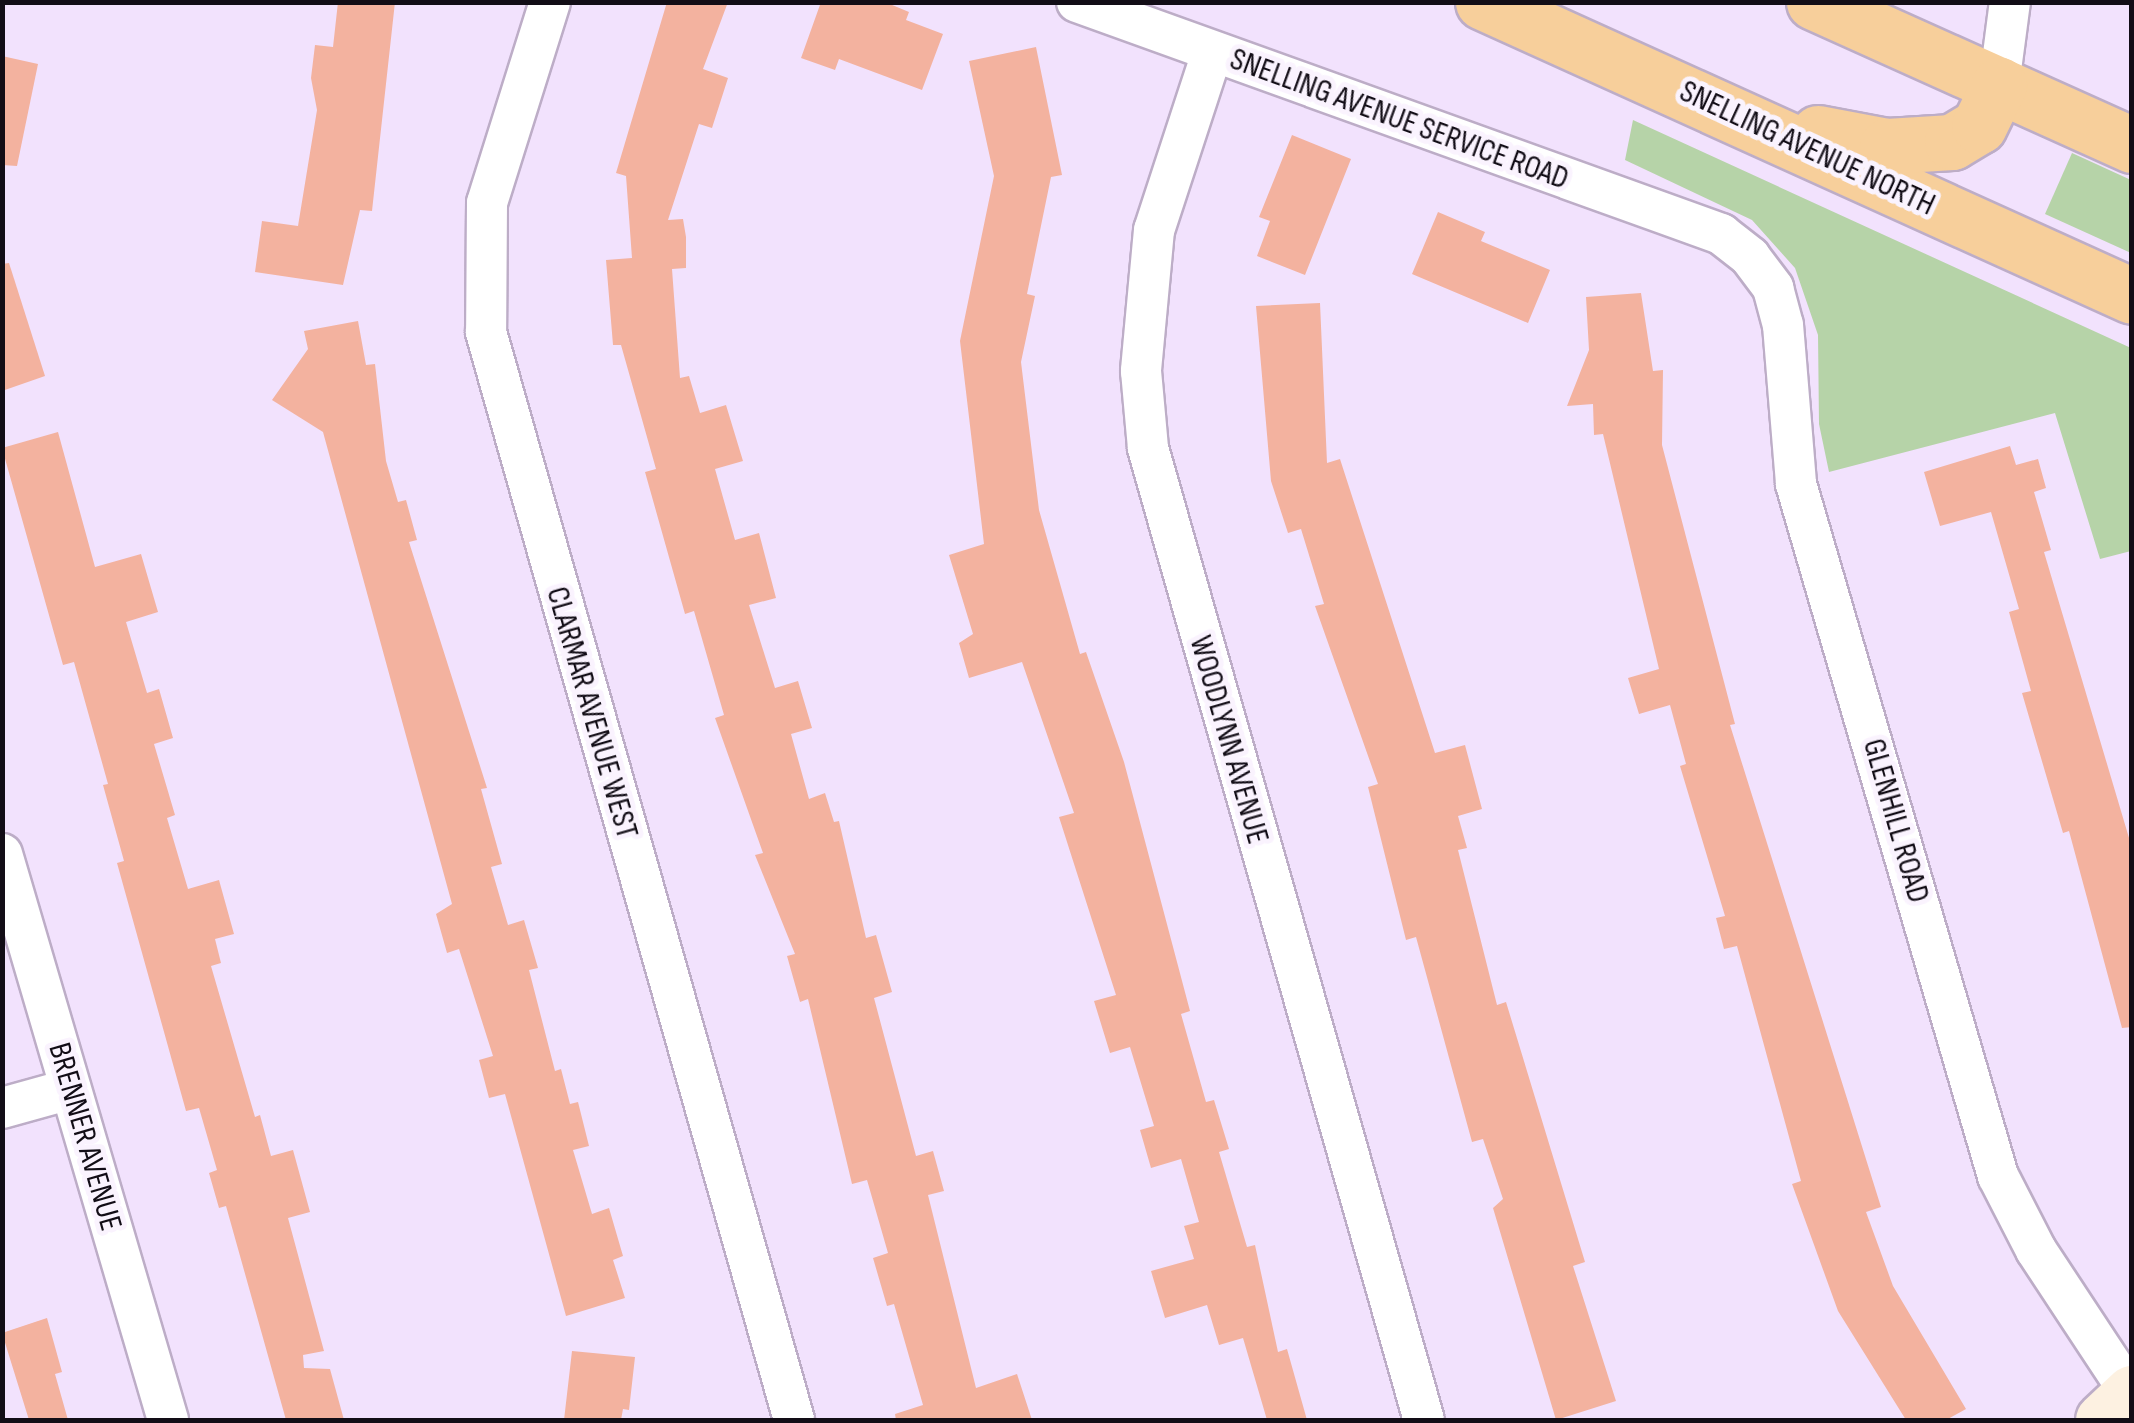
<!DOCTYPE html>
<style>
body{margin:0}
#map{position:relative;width:2134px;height:1423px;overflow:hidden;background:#f2e2fd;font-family:"Sofia Sans Condensed",sans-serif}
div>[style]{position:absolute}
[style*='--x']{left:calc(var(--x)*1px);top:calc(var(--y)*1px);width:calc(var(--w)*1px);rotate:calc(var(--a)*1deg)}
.green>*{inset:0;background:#b6d3a8}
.building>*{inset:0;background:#f3b29f}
.roads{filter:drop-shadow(2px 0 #bdadc7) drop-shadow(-2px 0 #bdadc7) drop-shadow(0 2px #bdadc7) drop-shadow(0 -2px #bdadc7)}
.street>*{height:40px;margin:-20px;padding:0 20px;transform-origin:20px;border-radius:20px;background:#fff}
.secondary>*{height:55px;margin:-27.5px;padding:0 27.5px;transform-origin:27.5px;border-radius:27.5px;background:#fdf1e1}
.highway>*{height:55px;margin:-27.5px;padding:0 27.5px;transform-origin:27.5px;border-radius:27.5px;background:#f7cf9b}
span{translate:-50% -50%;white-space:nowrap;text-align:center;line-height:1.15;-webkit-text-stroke:10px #faf3fe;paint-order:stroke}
.street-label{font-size:32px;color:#120d16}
.frame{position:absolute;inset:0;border:5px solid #120d16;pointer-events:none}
</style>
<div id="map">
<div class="green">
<div style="clip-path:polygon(1633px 120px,2131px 348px,2131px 551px,2100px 559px,2055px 413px,1829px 472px,1819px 424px,1818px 335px,1795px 268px,1752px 220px,1625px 160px)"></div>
<div style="clip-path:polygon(2072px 153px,2131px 180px,2131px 253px,2045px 214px)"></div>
</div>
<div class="building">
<div style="clip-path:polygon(338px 2px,395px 2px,372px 211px,360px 210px,343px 285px,255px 272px,262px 221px,298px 226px,317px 110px,311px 78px,315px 45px,333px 47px)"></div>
<div style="clip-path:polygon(667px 2px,728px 2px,703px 69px,728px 78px,712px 128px,699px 124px,668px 220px,683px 219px,686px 237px,686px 268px,672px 269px,680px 378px,689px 376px,700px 413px,726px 405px,743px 461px,715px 469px,735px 540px,759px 533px,776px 598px,749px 605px,775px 688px,798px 681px,812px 728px,791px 734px,809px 799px,825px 793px,834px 822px,839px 821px,866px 938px,876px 935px,892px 992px,874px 998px,916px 1156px,933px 1151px,944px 1191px,928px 1195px,976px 1388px,1017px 1374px,1032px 1420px,896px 1420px,895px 1414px,923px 1405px,894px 1304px,887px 1306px,873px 1258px,888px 1253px,867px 1180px,852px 1184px,808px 999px,800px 1002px,787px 956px,795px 954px,755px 855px,763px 853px,715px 718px,724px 715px,694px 611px,685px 614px,645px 472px,656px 469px,621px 345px,613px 345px,606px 260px,632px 258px,626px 176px,616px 173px)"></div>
<div style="clip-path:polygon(821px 2px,885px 2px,909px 12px,906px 20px,943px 34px,922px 90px,839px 59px,835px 70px,801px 58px)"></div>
<div style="clip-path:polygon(1036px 47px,1062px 175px,1051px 177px,1027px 294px,1035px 296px,1021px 362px,1039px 510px,1080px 654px,1086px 652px,1124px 762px,1190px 1011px,1181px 1014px,1206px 1102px,1214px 1100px,1229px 1149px,1219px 1152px,1247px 1247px,1255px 1245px,1278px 1352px,1287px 1349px,1307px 1420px,1267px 1420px,1243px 1338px,1219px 1345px,1207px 1305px,1165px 1318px,1151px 1271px,1194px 1259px,1184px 1226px,1199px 1222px,1181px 1159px,1151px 1168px,1140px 1130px,1154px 1126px,1130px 1047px,1110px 1053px,1094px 1001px,1116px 995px,1059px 817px,1074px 813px,1022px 662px,969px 678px,959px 643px,973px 634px,949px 555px,984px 544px,960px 341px,994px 176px,969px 61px)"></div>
<div style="clip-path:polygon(2px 56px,38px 64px,17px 166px,2px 165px)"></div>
<div style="clip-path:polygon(1292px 135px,1351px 159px,1305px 275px,1257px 256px,1270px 221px,1259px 217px)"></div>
<div style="clip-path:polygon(1438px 212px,1485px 232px,1481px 241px,1550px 270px,1528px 323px,1412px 274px)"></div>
<div style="clip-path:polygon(9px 263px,45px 376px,2px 391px,2px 264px)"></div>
<div style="clip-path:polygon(1641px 293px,1653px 371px,1663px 370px,1662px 445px,1735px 724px,1730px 725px,1881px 1207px,1866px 1212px,1893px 1286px,1966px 1409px,1946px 1420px,1906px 1420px,1838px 1311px,1792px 1184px,1801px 1181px,1737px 946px,1724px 949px,1716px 918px,1725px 916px,1680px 766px,1686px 764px,1670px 705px,1639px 714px,1628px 678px,1659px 669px,1603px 434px,1594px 435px,1593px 404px,1567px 406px,1589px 350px,1586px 297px)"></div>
<div style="clip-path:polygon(1320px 303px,1327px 463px,1340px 459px,1435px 753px,1465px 745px,1482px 809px,1458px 816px,1467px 848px,1458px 850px,1497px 1005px,1506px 1002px,1585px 1262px,1573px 1266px,1616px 1401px,1556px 1420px,1493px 1208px,1503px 1199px,1483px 1139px,1472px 1142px,1416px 937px,1406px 940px,1368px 787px,1378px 784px,1315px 606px,1324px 604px,1301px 529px,1288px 533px,1271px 481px,1256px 306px)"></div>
<div style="clip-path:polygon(358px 321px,366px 365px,375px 364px,386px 461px,398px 502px,406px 500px,417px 540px,409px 542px,487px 788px,481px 789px,502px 864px,491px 867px,508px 925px,524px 920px,538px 968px,529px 970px,555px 1071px,561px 1069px,570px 1104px,578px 1102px,589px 1146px,573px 1150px,592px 1214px,609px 1208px,623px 1256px,613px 1260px,625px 1298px,566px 1316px,505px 1094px,489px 1098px,479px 1060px,493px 1056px,459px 949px,447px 953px,436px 914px,452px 904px,323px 432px,272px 400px,308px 349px,304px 331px)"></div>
<div style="clip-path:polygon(58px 432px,95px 567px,141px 554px,158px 612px,126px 622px,147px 693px,159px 689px,173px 738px,154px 744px,175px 815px,167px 818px,188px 889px,219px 880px,234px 934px,215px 939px,221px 963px,211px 966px,255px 1117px,260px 1115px,271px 1156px,293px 1150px,310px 1212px,288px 1218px,324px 1351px,303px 1355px,304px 1368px,330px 1369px,344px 1420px,286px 1420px,226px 1206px,219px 1208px,209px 1173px,217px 1170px,199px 1108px,186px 1111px,117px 863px,124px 861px,103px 785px,108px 784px,74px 662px,63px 665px,2px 448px)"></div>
<div style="clip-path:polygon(2010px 446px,2016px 465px,2038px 459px,2046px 488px,2034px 492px,2051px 550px,2044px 552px,2132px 848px,2132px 1027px,2122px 1028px,2069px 831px,2063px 833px,2022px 693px,2031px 691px,2009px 612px,2019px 609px,1991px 512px,1940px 526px,1924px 472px)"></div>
<div style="clip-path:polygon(47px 1318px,62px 1372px,55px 1374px,68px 1420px,29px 1420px,2px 1333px)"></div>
<div style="clip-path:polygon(572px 1351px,635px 1357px,629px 1410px,623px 1409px,621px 1420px,564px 1420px)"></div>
</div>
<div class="roads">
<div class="street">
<div style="--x:550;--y:2;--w:211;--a:107.4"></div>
<div style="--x:487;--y:203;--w:129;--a:90.4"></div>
<div style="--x:486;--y:332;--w:1131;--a:74.19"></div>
<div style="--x:1077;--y:2;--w:685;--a:19.81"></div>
<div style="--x:1721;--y:234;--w:37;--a:38"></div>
<div style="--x:1750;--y:257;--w:39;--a:53"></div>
<div style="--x:1773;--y:288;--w:38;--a:75"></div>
<div style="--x:1783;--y:325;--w:160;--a:85.3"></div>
<div style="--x:1796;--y:484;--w:721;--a:73.73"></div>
<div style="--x:1998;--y:1176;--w:83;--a:62.8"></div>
<div style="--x:2036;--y:1250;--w:173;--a:56.6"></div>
<div style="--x:1212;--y:53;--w:186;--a:108.1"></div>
<div style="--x:1154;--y:230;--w:142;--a:95.3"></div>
<div style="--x:1141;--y:371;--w:77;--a:84.8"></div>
<div style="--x:1148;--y:448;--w:1010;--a:74.15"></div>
<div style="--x:1999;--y:85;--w:84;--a:-82.5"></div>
<div style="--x:2;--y:854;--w:590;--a:73.65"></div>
<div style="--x:2;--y:1108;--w:71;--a:-15.6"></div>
</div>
<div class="secondary">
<div style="--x:2103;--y:1420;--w:40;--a:-43"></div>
</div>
<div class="highway">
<div style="--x:1483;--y:2;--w:712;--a:24.37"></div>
<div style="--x:1814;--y:2;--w:349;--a:24.2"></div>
<div style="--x:1818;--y:133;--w:70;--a:10.7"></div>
<div style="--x:1887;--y:146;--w:65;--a:-3.5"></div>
<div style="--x:1952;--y:142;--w:31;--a:-31"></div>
<div style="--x:1979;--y:126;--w:46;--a:-64"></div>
</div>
</div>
<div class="street-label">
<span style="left:1399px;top:120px;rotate:20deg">SNELLING AVENUE SERVICE ROAD</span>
<span style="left:1807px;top:149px;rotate:25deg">SNELLING AVENUE NORTH</span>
<span style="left:591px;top:713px;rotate:74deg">CLARMAR AVENUE WEST</span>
<span style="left:1228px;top:740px;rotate:74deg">WOODLYNN AVENUE</span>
<span style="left:1895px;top:821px;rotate:74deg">GLENHILL ROAD</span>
<span style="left:84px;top:1137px;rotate:74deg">BRENNER AVENUE</span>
</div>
<div class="frame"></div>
</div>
